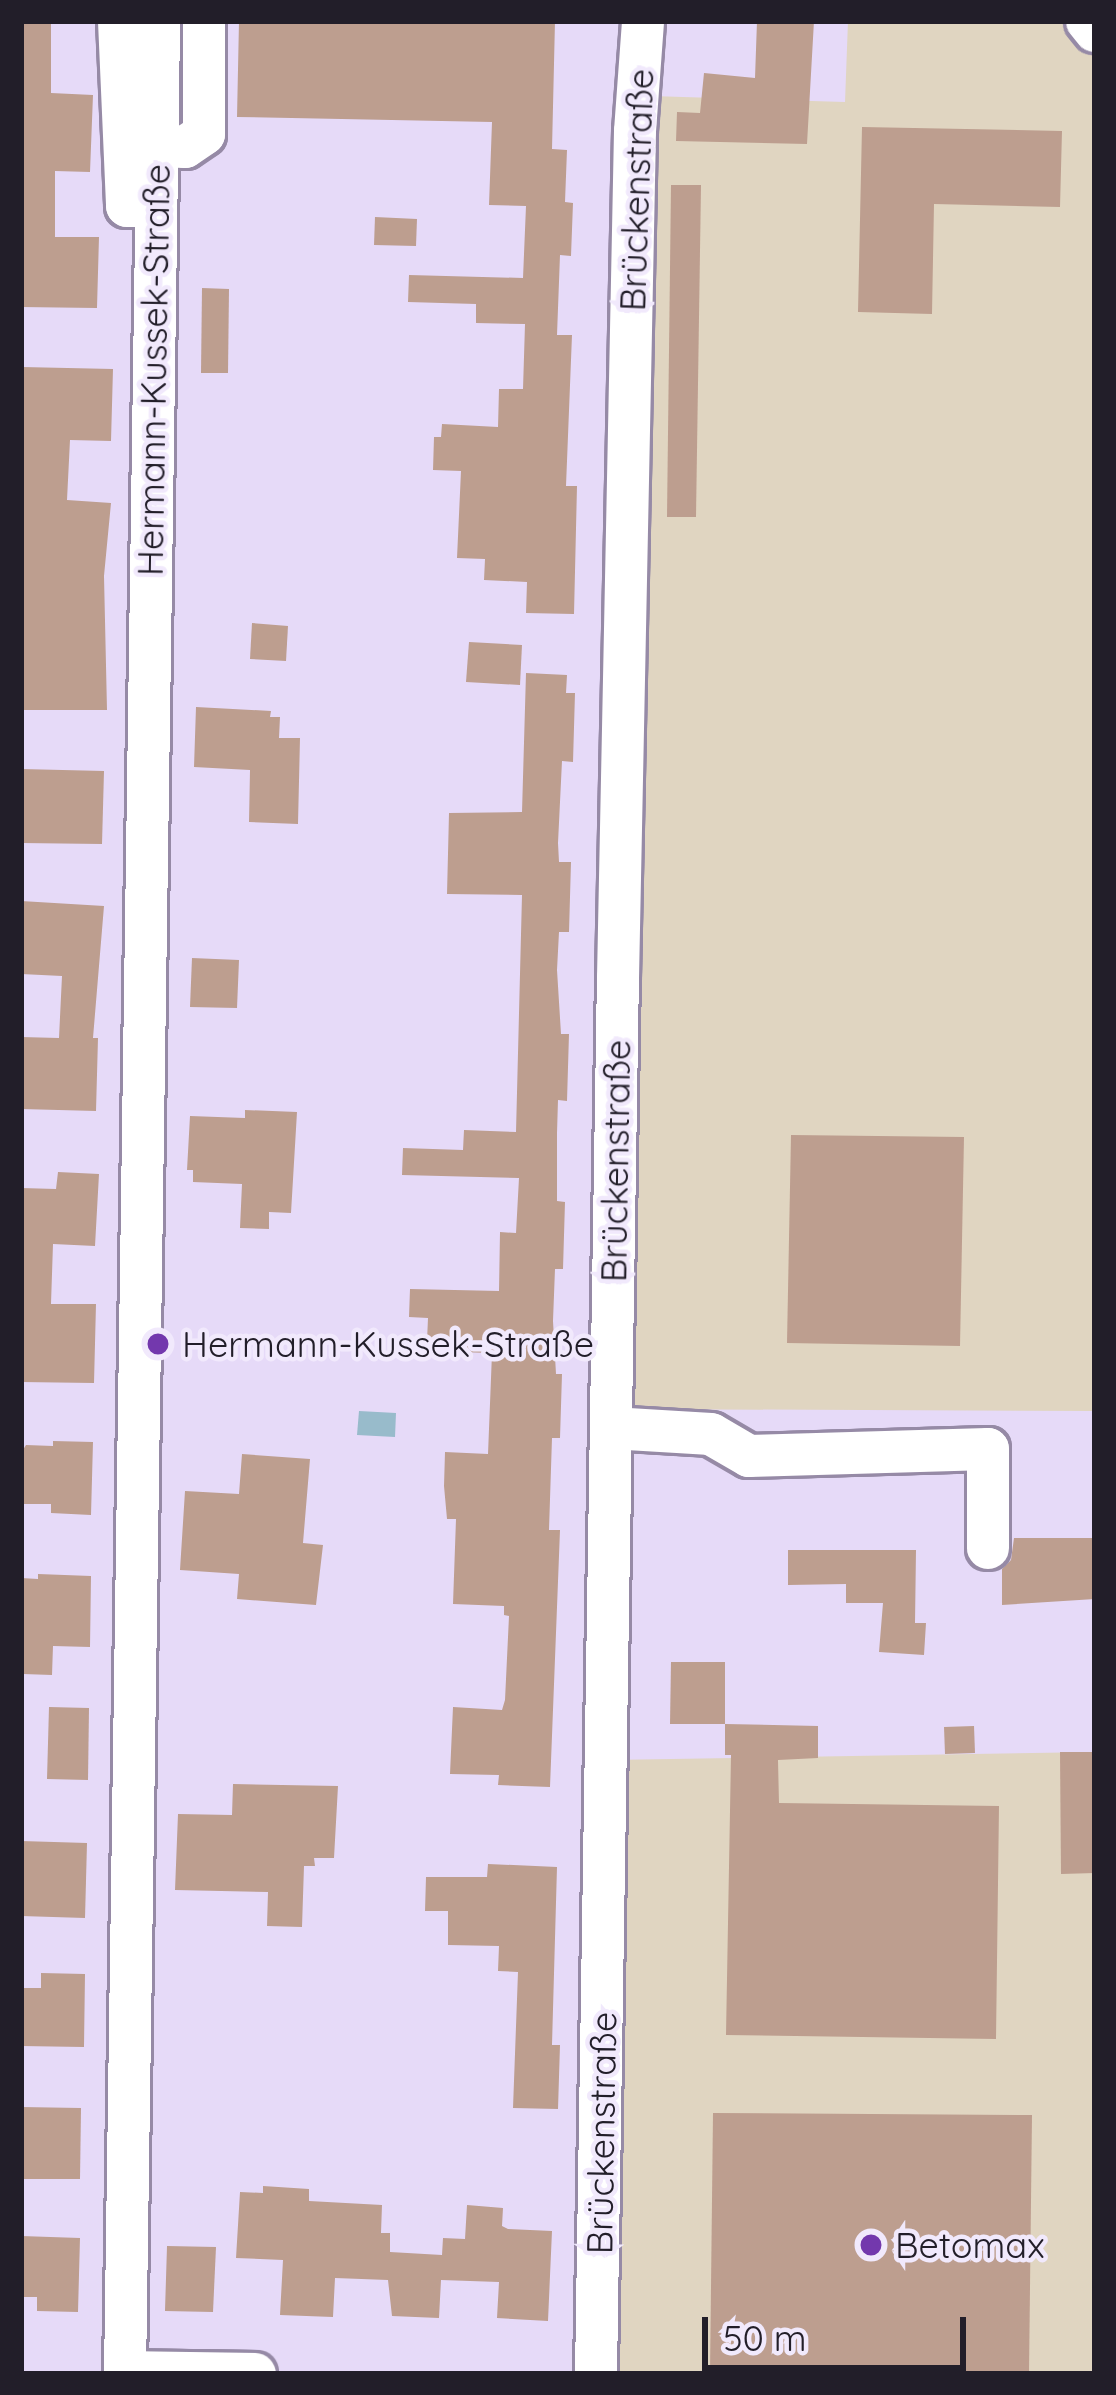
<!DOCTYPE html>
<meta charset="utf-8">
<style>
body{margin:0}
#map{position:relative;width:1116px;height:2395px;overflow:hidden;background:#e6daf8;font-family:Quicksand,sans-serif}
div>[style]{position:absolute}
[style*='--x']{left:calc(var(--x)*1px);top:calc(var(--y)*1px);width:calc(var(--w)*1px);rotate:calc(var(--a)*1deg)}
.industrial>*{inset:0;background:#e0d5c1}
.water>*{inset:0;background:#98bbcb}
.building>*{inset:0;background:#bd9e8f}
.roads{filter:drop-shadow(3px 0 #968aa6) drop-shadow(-3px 0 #968aa6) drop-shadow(0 3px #968aa6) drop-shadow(0 -3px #968aa6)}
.minor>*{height:42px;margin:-21px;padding:0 21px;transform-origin:21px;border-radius:21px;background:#fff}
.dots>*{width:33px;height:33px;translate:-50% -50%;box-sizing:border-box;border:6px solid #f1e9fc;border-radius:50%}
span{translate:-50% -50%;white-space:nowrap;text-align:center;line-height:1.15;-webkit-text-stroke:9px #f1e9fc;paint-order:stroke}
.street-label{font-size:36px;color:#221e29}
.poi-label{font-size:36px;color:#221e29}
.left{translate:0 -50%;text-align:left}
.frame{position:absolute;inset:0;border:24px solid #221e29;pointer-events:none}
.scale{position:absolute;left:702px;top:2317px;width:264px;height:54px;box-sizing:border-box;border:6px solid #221e29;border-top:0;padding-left:15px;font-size:36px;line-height:42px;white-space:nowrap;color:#221e29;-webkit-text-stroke:9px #f1e9fc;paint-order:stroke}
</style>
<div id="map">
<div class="industrial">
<div style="clip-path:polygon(848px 21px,1087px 21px,1095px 31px,1095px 1411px,611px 1409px,651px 96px,845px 102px)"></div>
<div style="clip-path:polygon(1095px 1752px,1095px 2374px,596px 2374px,609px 1760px)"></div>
</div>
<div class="water">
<div style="clip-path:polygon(359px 1411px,396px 1413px,395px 1437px,357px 1435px)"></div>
</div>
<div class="building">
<div style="clip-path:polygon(21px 21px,51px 21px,51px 93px,93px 95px,90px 172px,55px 171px,55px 237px,99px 237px,97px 308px,21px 307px)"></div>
<div style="clip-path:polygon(239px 21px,555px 21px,552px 149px,567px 150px,565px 202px,573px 203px,571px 256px,560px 255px,557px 335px,572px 335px,566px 486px,577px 486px,574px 614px,526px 613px,527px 582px,484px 580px,485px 559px,457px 558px,461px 471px,433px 470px,434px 437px,441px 437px,442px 424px,498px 427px,499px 389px,523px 389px,525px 324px,476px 323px,476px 304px,408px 302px,409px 275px,523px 278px,526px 206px,489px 205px,492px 122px,237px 117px)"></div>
<div style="clip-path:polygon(757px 21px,814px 21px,807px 144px,676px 141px,677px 112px,700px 113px,704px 73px,755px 78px)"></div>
<div style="clip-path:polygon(862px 127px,1062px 131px,1060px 207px,934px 204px,932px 314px,858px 312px)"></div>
<div style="clip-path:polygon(671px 185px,701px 185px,696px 517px,667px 517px)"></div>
<div style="clip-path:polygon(375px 217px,417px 219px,416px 246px,374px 245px)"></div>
<div style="clip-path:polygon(202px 288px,229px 289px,228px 373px,201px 373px)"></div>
<div style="clip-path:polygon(22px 367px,113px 369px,111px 441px,70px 440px,67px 500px,111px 503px,104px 576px,107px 710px,21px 710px)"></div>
<div style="clip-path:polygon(252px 623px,288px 626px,286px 661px,250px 659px)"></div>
<div style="clip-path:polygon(469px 642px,522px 645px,520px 685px,466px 682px)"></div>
<div style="clip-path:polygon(526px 673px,567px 675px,566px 693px,575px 693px,573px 762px,562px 761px,558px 843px,559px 862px,571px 862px,569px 932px,559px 932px,557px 970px,561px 1034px,569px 1034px,567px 1101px,558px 1100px,557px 1133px,557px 1201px,565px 1202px,563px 1269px,555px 1269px,553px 1321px,556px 1374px,562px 1374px,560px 1438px,552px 1438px,549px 1530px,560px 1530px,550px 1787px,498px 1785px,499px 1775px,450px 1774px,453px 1707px,502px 1710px,505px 1700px,509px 1616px,504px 1615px,504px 1606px,453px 1604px,456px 1519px,447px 1519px,444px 1486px,445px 1452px,488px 1454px,492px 1353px,458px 1352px,458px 1342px,427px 1341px,428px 1318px,409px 1317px,410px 1289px,499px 1291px,500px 1232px,516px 1233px,519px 1178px,402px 1175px,403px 1148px,463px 1150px,464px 1130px,516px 1132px,522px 895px,447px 894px,449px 813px,522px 812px)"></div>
<div style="clip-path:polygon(196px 707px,271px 711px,270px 717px,280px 717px,279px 738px,300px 738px,298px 824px,249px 822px,250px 770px,194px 767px)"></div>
<div style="clip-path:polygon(21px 769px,104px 771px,102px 844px,21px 843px)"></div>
<div style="clip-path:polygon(21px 901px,104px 906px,93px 1038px,98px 1038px,96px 1111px,21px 1109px,21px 1037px,59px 1038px,62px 976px,21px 974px)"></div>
<div style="clip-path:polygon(192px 958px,239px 960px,237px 1008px,190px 1007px)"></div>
<div style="clip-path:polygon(245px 1110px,297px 1112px,291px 1213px,269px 1212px,269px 1229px,240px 1228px,242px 1184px,193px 1182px,193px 1170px,187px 1170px,190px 1116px,245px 1118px)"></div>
<div style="clip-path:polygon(791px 1135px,964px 1137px,960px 1346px,787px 1343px)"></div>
<div style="clip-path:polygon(58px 1172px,99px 1174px,95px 1246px,53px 1244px,51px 1304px,96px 1304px,94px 1383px,21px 1382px,21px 1188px,56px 1189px)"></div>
<div style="clip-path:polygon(53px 1441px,93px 1442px,91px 1515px,51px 1513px,51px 1504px,21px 1504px,21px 1453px,26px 1445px,53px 1446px)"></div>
<div style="clip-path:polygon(242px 1454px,310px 1459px,303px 1543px,323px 1545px,316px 1605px,237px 1599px,239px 1574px,180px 1570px,185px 1491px,239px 1494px)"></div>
<div style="clip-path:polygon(1014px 1538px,1095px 1538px,1095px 1599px,1002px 1605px,1002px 1569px,1011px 1560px)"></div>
<div style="clip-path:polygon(788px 1550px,916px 1550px,915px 1623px,926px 1623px,924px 1655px,879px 1652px,883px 1603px,846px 1603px,846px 1584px,788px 1585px)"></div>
<div style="clip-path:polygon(38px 1574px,91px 1576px,90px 1647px,53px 1646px,52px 1675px,23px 1674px,21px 1578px,38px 1579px)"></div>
<div style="clip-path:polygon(671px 1662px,725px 1662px,725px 1724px,670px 1724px)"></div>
<div style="clip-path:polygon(49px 1707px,89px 1708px,88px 1780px,47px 1779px)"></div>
<div style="clip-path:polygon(725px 1724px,818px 1726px,818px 1758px,778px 1760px,779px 1803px,999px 1806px,996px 2039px,726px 2035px,731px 1755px,725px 1755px)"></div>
<div style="clip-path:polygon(974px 1726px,975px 1753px,945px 1754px,944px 1727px)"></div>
<div style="clip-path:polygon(1060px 1752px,1095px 1752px,1095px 1873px,1061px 1874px)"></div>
<div style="clip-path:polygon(233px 1784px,338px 1786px,334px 1858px,314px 1858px,315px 1866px,304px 1866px,302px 1927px,267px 1926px,268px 1892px,175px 1890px,178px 1814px,232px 1815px)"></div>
<div style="clip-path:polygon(21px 1841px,87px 1843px,85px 1918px,21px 1916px)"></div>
<div style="clip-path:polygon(488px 1864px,557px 1867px,552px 2045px,560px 2045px,558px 2109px,513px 2108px,518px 1972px,498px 1971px,499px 1946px,448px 1945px,448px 1911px,425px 1911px,426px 1877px,487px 1877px)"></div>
<div style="clip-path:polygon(41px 1973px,85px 1974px,84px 2047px,21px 2046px,21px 1988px,41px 1988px)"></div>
<div style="clip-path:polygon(21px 2107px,81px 2108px,80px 2179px,21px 2179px)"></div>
<div style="clip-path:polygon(713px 2113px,1032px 2115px,1029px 2374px,710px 2374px)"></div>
<div style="clip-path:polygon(263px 2186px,309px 2189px,309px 2201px,382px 2205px,381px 2233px,390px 2233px,390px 2252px,442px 2255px,441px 2272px,443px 2238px,465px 2239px,467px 2205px,503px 2208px,502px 2226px,508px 2229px,552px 2231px,548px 2321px,497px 2318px,499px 2282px,441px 2280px,439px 2318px,392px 2316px,388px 2280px,335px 2278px,333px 2317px,280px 2315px,283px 2260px,236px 2258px,240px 2192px,263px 2193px)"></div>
<div style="clip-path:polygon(21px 2236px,80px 2238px,78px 2312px,37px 2311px,37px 2297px,21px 2297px)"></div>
<div style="clip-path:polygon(167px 2246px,216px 2247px,213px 2312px,165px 2311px)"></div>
</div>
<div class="roads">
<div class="minor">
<div style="--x:119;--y:21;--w:185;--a:87.5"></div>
<div style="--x:127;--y:206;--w:27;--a:0"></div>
<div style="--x:1087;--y:21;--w:13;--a:51"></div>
<div style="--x:157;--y:146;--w:28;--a:2"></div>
<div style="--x:185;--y:147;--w:23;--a:-34"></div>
<div style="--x:204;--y:134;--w:113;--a:-90"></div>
<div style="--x:611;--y:1428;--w:100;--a:3.4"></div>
<div style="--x:711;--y:1434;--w:44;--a:30.1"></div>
<div style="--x:749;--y:1456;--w:239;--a:-1.7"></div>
<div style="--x:988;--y:1449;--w:99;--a:90"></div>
<div style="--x:125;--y:2372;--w:130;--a:0.9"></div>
<div style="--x:125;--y:2374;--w:2353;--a:-89.17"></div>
<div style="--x:596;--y:2374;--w:1396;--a:-89.1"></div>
<div style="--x:618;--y:978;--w:847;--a:-88.85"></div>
<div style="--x:635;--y:131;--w:110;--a:-85.8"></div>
</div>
</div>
<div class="dots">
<div style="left:158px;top:1344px;background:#7338ad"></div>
<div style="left:871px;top:2245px;background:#7338ad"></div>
</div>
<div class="street-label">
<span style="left:636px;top:190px;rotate:-88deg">Brückenstraße</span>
<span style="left:153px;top:370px;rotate:-89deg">Hermann-Kussek-Straße</span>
<span style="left:615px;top:1161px;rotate:-89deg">Brückenstraße</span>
<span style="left:601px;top:2133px;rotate:-89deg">Brückenstraße</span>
</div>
<div class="poi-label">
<span class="left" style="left:182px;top:1344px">Hermann-Kussek-Straße</span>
<span class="left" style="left:895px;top:2245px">Betomax</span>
</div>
<div class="frame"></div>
<div class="scale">50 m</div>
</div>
